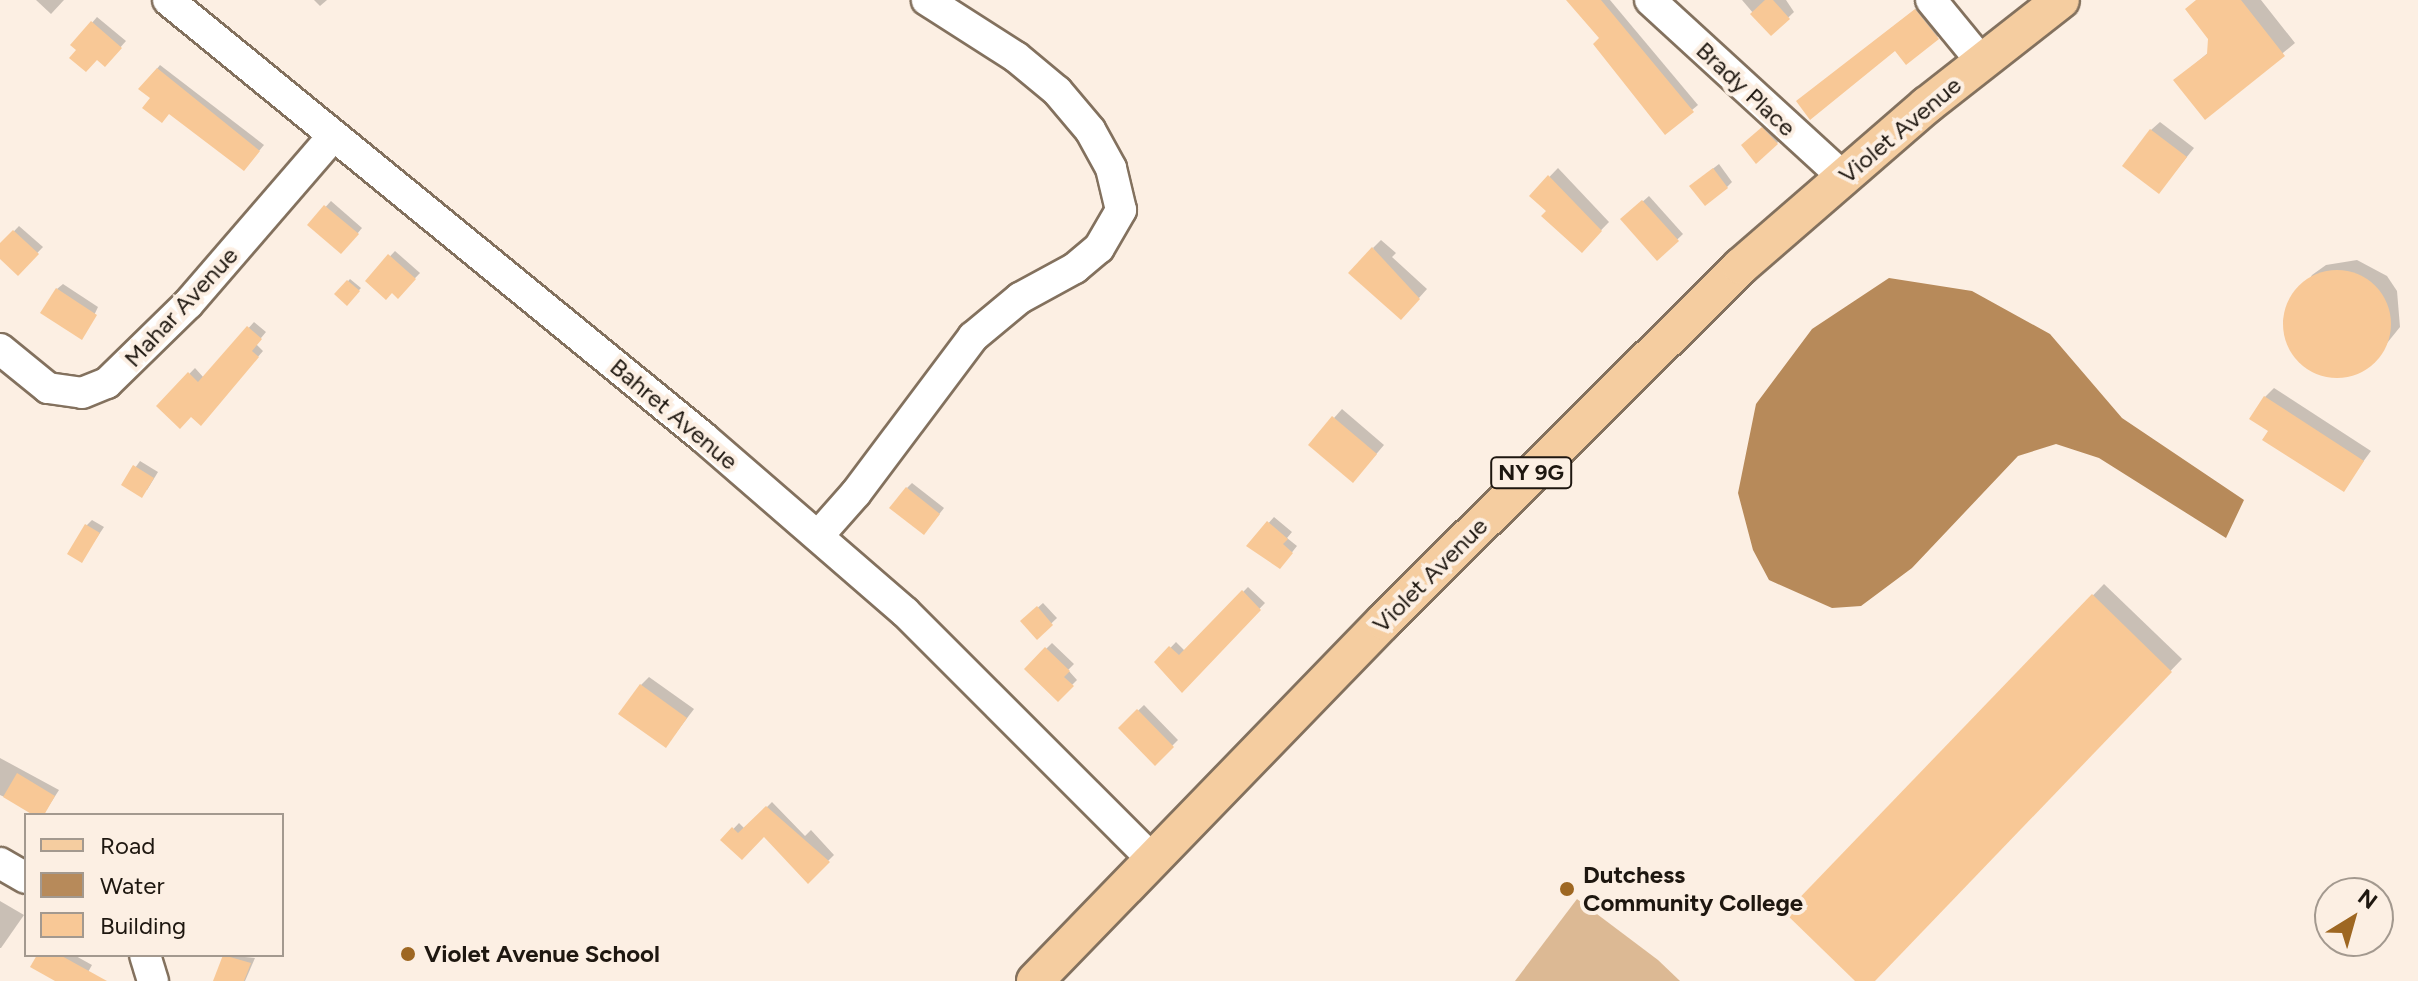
<!DOCTYPE html>
<style>
body{margin:0}
#map{position:relative;width:2418px;height:981px;overflow:hidden;background:#fcefe3;font-family:Figtree,sans-serif}
div>[style]{position:absolute}
[style*='--x']{left:calc(var(--x)*1px);top:calc(var(--y)*1px);width:calc(var(--w)*1px);rotate:calc(var(--a)*1deg)}
.green>*{inset:0;background:#dcb994}
.water>*{inset:0;background:#b78a5a}
.shadow>*{inset:0;background:#0003}
.building>*{inset:0;background:#f8c896}
.round{border-radius:50%}
.roads{filter:drop-shadow(2px 0 #83715e) drop-shadow(-2px 0 #83715e) drop-shadow(0 2px #83715e) drop-shadow(0 -2px #83715e)}
.minor>*{height:30px;margin:-15px;padding:0 15px;transform-origin:15px;border-radius:15px;background:#fff}
.major>*{height:36px;margin:-18px;padding:0 18px;transform-origin:18px;border-radius:18px;background:#f5cda0}
.dots>*{width:22px;height:22px;translate:-50% -50%;box-sizing:border-box;border:4px solid #fcefe3;border-radius:50%}
span{translate:-50% -50%;white-space:nowrap;text-align:center;line-height:1.15;-webkit-text-stroke:8px #fcefe3;paint-order:stroke}
.shield-label span{padding:2px 6px;background:#fcefe3;border:2px solid;border-radius:6px;-webkit-text-stroke-width:0}
.shield-label{font-size:22px;color:#1e1710;font-weight:700}
.street-label{font-size:24px;color:#1e1710}
.poi-label{font-size:24px;color:#1e1710;font-weight:700}
.left{translate:0 -50%;text-align:left}
.legend{position:absolute;left:24px;top:813px;width:260px;height:144px;box-sizing:border-box;background:#fcefe3;border:2px solid #a3998f;margin:0;padding:10px 14px;list-style:none;font-size:24px;color:#1e1710}
.legend li{display:flex;align-items:center;gap:16px;height:40px}
.legend b{width:40px;border:2px solid #a3998f}
.north{position:absolute;left:2314px;top:877px;width:80px;height:80px;box-sizing:border-box;background:#fcefe3;border:2px solid #a3998f;border-radius:50%;rotate:37deg;font-size:22px;font-weight:700;line-height:32px;text-align:center;color:#1e1710}
.north::after{content:'';display:block;margin:auto;width:28px;height:36px;background:#9e6722;clip-path:polygon(50% 0,100% 100%,50% 72%,0 100%)}
</style>
<div id="map">
<div class="green">
<div style="clip-path:polygon(1577px 899px,1658px 960px,1680px 981px,1515px 981px)"></div>
</div>
<div class="water">
<div style="clip-path:polygon(1889px 278px,1972px 291px,2050px 334px,2122px 418px,2244px 500px,2226px 538px,2099px 458px,2056px 444px,2018px 456px,1912px 568px,1861px 606px,1832px 608px,1769px 580px,1753px 550px,1738px 493px,1756px 404px,1812px 329px)"></div>
</div>
<div class="shadow">
<div style="clip-path:polygon(36px 0,64px 0,51px 14px)"></div>
<div style="clip-path:polygon(314px 0,327px 0,320px 6px)"></div>
<div style="clip-path:polygon(1580px 0,1610px 0,1698px 105px,1692px 110px)"></div>
<div style="clip-path:polygon(1742px 0,1786px 0,1794px 12px,1771px 34px)"></div>
<div style="clip-path:polygon(2197px 0,2261px 0,2295px 43px,2205px 117px,2176px 80px,2209px 52px,2210px 38px)"></div>
<div style="clip-path:polygon(1921px 5px,1943px 32px,1937px 37px,1895px 48px,1804px 96px)"></div>
<div style="clip-path:polygon(97px 17px,126px 41px,110px 59px,73px 45px)"></div>
<div style="clip-path:polygon(160px 65px,264px 145px,249px 163px,141px 88px)"></div>
<div style="clip-path:polygon(2160px 122px,2194px 148px,2159px 192px,2151px 130px)"></div>
<div style="clip-path:polygon(1768px 123px,1782px 138px,1777px 143px,1749px 140px)"></div>
<div style="clip-path:polygon(1719px 164px,1732px 182px,1727px 187px,1697px 181px)"></div>
<div style="clip-path:polygon(1558px 168px,1609px 222px,1582px 250px,1532px 195px)"></div>
<div style="clip-path:polygon(1649px 196px,1683px 234px,1658px 258px,1623px 219px)"></div>
<div style="clip-path:polygon(331px 201px,362px 228px,347px 246px,310px 224px)"></div>
<div style="clip-path:polygon(19px 226px,43px 247px,18px 273px,0 256px,0 246px)"></div>
<div style="clip-path:polygon(1381px 240px,1396px 253px,1392px 257px,1427px 289px,1409px 309px,1373px 248px)"></div>
<div style="clip-path:polygon(395px 251px,420px 273px,398px 296px,368px 280px)"></div>
<div style="clip-path:polygon(2357px 260px,2387px 276px,2397px 291px,2400px 327px,2367px 368px,2332px 377px,2299px 356px,2283px 321px,2312px 275px,2326px 265px)"></div>
<div style="clip-path:polygon(350px 279px,361px 288px,347px 303px,337px 294px)"></div>
<div style="clip-path:polygon(63px 284px,98px 307px,86px 332px,57px 289px)"></div>
<div style="clip-path:polygon(254px 322px,266px 332px,256px 344px,263px 351px,206px 418px,158px 406px,195px 368px,204px 378px)"></div>
<div style="clip-path:polygon(2274px 388px,2371px 451px,2343px 489px,2271px 430px,2265px 397px)"></div>
<div style="clip-path:polygon(1342px 409px,1384px 445px,1361px 472px,1334px 418px)"></div>
<div style="clip-path:polygon(140px 461px,158px 472px,147px 490px,123px 485px)"></div>
<div style="clip-path:polygon(912px 483px,944px 508px,929px 527px,907px 488px)"></div>
<div style="clip-path:polygon(1274px 517px,1292px 532px,1287px 538px,1297px 546px,1285px 561px,1249px 545px)"></div>
<div style="clip-path:polygon(92px 520px,104px 527px,81px 561px,87px 525px)"></div>
<div style="clip-path:polygon(2104px 584px,2182px 659px,1872px 981px,1858px 981px,1787px 913px)"></div>
<div style="clip-path:polygon(1248px 587px,1265px 603px,1182px 690px,1157px 662px,1176px 642px,1185px 651px)"></div>
<div style="clip-path:polygon(1043px 603px,1057px 618px,1037px 637px,1023px 621px)"></div>
<div style="clip-path:polygon(1052px 643px,1074px 664px,1068px 670px,1077px 680px,1058px 699px,1026px 669px)"></div>
<div style="clip-path:polygon(649px 677px,694px 709px,666px 746px,641px 685px)"></div>
<div style="clip-path:polygon(1144px 705px,1178px 740px,1155px 763px,1120px 728px)"></div>
<div style="clip-path:polygon(0 758px,59px 790px,43px 815px,0 795px)"></div>
<div style="clip-path:polygon(772px 802px,805px 836px,811px 830px,834px 855px,808px 881px,764px 835px,723px 840px,739px 823px,745px 829px)"></div>
<div style="clip-path:polygon(0 901px,24px 915px,1px 948px,0 948px)"></div>
<div style="clip-path:polygon(44px 955px,74px 955px,92px 965px,83px 981px,59px 981px)"></div>
<div style="clip-path:polygon(225px 955px,255px 958px,245px 981px,215px 981px)"></div>
</div>
<div class="building">
<div style="clip-path:polygon(1566px 0,1601px 0,1694px 112px,1665px 135px,1593px 44px,1599px 38px)"></div>
<div style="clip-path:polygon(1765px 0,1773px 0,1790px 19px,1771px 36px,1750px 14px)"></div>
<div style="clip-path:polygon(2196px 0,2241px 0,2285px 56px,2205px 120px,2173px 80px,2207px 54px,2208px 39px,2185px 9px)"></div>
<div style="clip-path:polygon(1915px 9px,1939px 39px,1906px 65px,1895px 51px,1810px 120px,1796px 101px)"></div>
<div style="clip-path:polygon(91px 21px,122px 48px,105px 67px,97px 60px,86px 72px,69px 58px,76px 50px,70px 45px)"></div>
<div style="clip-path:polygon(157px 68px,260px 151px,244px 171px,169px 114px,162px 123px,142px 108px,150px 98px,138px 89px)"></div>
<div style="clip-path:polygon(1762px 127px,1778px 144px,1756px 164px,1741px 145px)"></div>
<div style="clip-path:polygon(2150px 129px,2187px 157px,2159px 194px,2122px 166px)"></div>
<div style="clip-path:polygon(1713px 168px,1728px 188px,1705px 206px,1689px 186px)"></div>
<div style="clip-path:polygon(1548px 175px,1602px 231px,1582px 253px,1541px 216px,1546px 211px,1529px 196px)"></div>
<div style="clip-path:polygon(1642px 200px,1679px 241px,1657px 261px,1620px 219px)"></div>
<div style="clip-path:polygon(324px 205px,359px 234px,341px 254px,307px 225px)"></div>
<div style="clip-path:polygon(13px 230px,39px 254px,18px 276px,0 259px,0 243px)"></div>
<div style="clip-path:polygon(1372px 247px,1420px 299px,1401px 320px,1348px 273px)"></div>
<div style="clip-path:polygon(388px 254px,416px 279px,398px 299px,392px 293px,386px 300px,365px 281px)"></div>
<div class="round" style="left:2283px;top:270px;width:108px;height:108px"></div>
<div style="clip-path:polygon(347px 280px,360px 291px,347px 306px,334px 294px)"></div>
<div style="clip-path:polygon(56px 288px,97px 315px,82px 340px,40px 313px)"></div>
<div style="clip-path:polygon(247px 326px,262px 339px,252px 351px,259px 357px,201px 426px,191px 417px,180px 429px,156px 406px,188px 372px,198px 382px)"></div>
<div style="clip-path:polygon(2264px 396px,2364px 461px,2344px 492px,2262px 440px,2268px 431px,2249px 419px)"></div>
<div style="clip-path:polygon(1332px 416px,1377px 454px,1353px 483px,1308px 445px)"></div>
<div style="clip-path:polygon(133px 465px,154px 478px,142px 498px,121px 485px)"></div>
<div style="clip-path:polygon(906px 487px,940px 514px,924px 535px,889px 508px)"></div>
<div style="clip-path:polygon(1267px 521px,1288px 539px,1283px 544px,1293px 553px,1280px 569px,1246px 546px)"></div>
<div style="clip-path:polygon(85px 524px,100px 533px,82px 563px,67px 554px)"></div>
<div style="clip-path:polygon(1242px 590px,1261px 610px,1182px 693px,1154px 662px,1169px 646px,1179px 655px)"></div>
<div style="clip-path:polygon(2092px 594px,2172px 672px,1875px 981px,1855px 981px,1785px 913px)"></div>
<div style="clip-path:polygon(1037px 606px,1053px 625px,1037px 640px,1020px 621px)"></div>
<div style="clip-path:polygon(1045px 647px,1070px 671px,1064px 677px,1074px 686px,1058px 702px,1024px 669px)"></div>
<div style="clip-path:polygon(640px 684px,687px 718px,666px 748px,618px 714px)"></div>
<div style="clip-path:polygon(1137px 709px,1174px 747px,1155px 766px,1118px 728px)"></div>
<div style="clip-path:polygon(17px 773px,55px 796px,44px 815px,33px 815px,3px 797px)"></div>
<div style="clip-path:polygon(766px 806px,830px 862px,808px 884px,764px 837px,742px 860px,720px 840px,732px 827px,738px 833px)"></div>
<div style="clip-path:polygon(37px 955px,60px 955px,107px 981px,55px 981px,30px 967px)"></div>
<div style="clip-path:polygon(223px 955px,251px 963px,244px 981px,213px 981px)"></div>
</div>
<div class="roads">
<div class="minor">
<div style="--x:168;--y:0;--w:692;--a:39.25"></div>
<div style="--x:704;--y:438;--w:266;--a:40.9"></div>
<div style="--x:905;--y:612;--w:349;--a:45"></div>
<div style="--x:1650;--y:0;--w:262;--a:42.5"></div>
<div style="--x:1931;--y:0;--w:80;--a:50.6"></div>
<div style="--x:0;--y:349;--w:62;--a:39.1"></div>
<div style="--x:48;--y:388;--w:34;--a:8"></div>
<div style="--x:82;--y:393;--w:27;--a:-22"></div>
<div style="--x:107;--y:383;--w:113;--a:-44.3"></div>
<div style="--x:188;--y:304;--w:222;--a:-49.2"></div>
<div style="--x:818;--y:536;--w:57;--a:-48.5"></div>
<div style="--x:856;--y:493;--w:195;--a:-53.1"></div>
<div style="--x:973;--y:337;--w:61;--a:-39.7"></div>
<div style="--x:1020;--y:298;--w:63;--a:-28.6"></div>
<div style="--x:1075;--y:268;--w:31;--a:-40"></div>
<div style="--x:1099;--y:248;--w:44;--a:-59.9"></div>
<div style="--x:1121;--y:210;--w:43;--a:-103.4"></div>
<div style="--x:1111;--y:168;--w:43;--a:-118.9"></div>
<div style="--x:1090;--y:130;--w:51;--a:-130.2"></div>
<div style="--x:1057;--y:91;--w:53;--a:-140.3"></div>
<div style="--x:1016;--y:57;--w:106;--a:-147.4"></div>
<div style="--x:0;--y:863;--w:30;--a:30"></div>
<div style="--x:145;--y:955;--w:27;--a:73"></div>
</div>
<div class="major">
<div style="--x:1035;--y:981;--w:501;--a:-45.89"></div>
<div style="--x:1384;--y:621;--w:503;--a:-44.84"></div>
<div style="--x:1741;--y:266;--w:246;--a:-40.9"></div>
<div style="--x:1927;--y:105;--w:170;--a:-38.1"></div>
</div>
</div>
<div class="dots">
<div style="left:1567px;top:889px;background:#9e6722"></div>
<div style="left:408px;top:954px;background:#9e6722"></div>
</div>
<div class="shield-label">
<span style="left:1531px;top:473px">NY 9G</span>
</div>
<div class="street-label">
<span style="left:1746px;top:89px;rotate:43deg">Brady Place</span>
<span style="left:1900px;top:130px;rotate:-40deg">Violet Avenue</span>
<span style="left:181px;top:307px;rotate:-47deg">Mahar Avenue</span>
<span style="left:674px;top:414px;rotate:40deg">Bahret Avenue</span>
<span style="left:1430px;top:575px;rotate:-45deg">Violet Avenue</span>
</div>
<div class="poi-label">
<span class="left" style="left:1583px;top:889px">Dutchess<br>Community College</span>
<span class="left" style="left:424px;top:954px">Violet Avenue School</span>
</div>
<ul class="legend">
<li><b style="height:10px;background:#f5cda0"></b>Road</li>
<li><b style="height:22px;background:#b78a5a"></b>Water</li>
<li><b style="height:22px;background:#f8c896"></b>Building</li>
</ul>
<div class="north">N</div>
</div>
